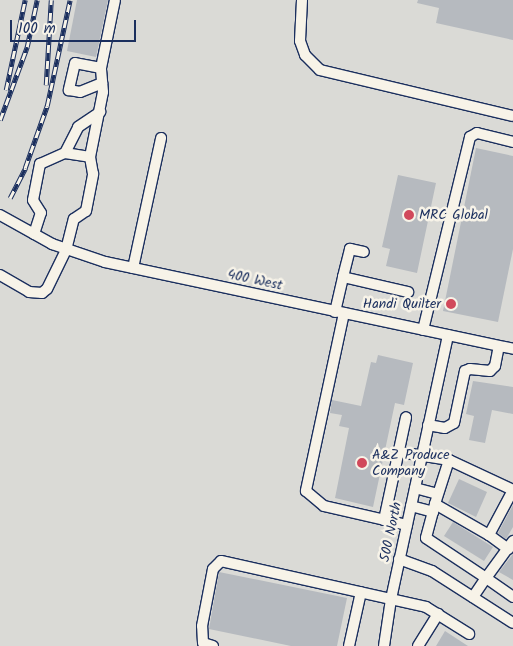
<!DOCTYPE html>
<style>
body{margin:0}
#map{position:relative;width:513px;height:646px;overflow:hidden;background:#eae7e0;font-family:Kalam,sans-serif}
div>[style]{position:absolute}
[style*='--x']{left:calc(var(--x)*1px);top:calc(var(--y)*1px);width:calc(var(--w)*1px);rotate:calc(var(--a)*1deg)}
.built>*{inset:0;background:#dadad6}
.building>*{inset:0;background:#b6babf}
.roads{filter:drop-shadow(1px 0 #1b2f5e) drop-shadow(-1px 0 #1b2f5e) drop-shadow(0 1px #1b2f5e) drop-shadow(0 -1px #1b2f5e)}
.minor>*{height:10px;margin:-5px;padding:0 5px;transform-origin:5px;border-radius:5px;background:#f7f3e8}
.rail>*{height:4.5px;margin-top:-2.25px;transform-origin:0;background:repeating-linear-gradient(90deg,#f7f3e8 0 8px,#1b2f5e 0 16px);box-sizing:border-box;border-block:1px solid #1b2f5e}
.dots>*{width:14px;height:14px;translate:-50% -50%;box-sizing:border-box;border:2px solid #f7f3e8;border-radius:50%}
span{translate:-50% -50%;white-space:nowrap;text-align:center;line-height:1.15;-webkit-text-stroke:5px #f7f3e8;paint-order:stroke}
.poi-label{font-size:14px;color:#1b2f5e}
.left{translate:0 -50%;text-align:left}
.right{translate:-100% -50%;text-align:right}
.street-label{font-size:14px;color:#1b2f5e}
.scale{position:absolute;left:10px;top:20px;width:126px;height:22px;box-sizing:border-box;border:2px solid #1b2f5e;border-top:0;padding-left:6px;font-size:15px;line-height:18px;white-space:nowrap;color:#1b2f5e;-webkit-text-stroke:4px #f7f3e8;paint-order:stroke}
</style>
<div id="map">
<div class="built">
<div style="clip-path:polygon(0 0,513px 0,513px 646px,0 646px)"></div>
</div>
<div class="building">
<div style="clip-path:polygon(77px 0,108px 0,96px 57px,67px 51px)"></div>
<div style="clip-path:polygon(418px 0,513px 0,513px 40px,436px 23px,439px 8px,417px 3px)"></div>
<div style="clip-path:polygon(476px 148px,513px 156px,513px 249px,498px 322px,443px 311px)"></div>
<div style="clip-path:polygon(398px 175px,436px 183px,417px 273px,386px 266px,390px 249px,382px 247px)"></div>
<div style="clip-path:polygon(378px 355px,413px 363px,404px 405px,395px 403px,373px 507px,335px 498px,349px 428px,339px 426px,342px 415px,330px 413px,332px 400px,361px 406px,371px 362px,376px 363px)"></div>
<div style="clip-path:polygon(473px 381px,513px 387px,513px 414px,492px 410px,485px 443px,469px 440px,474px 416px,466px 414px)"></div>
<div style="clip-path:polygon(459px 479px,487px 492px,476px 517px,448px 503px)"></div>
<div style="clip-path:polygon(513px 505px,513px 527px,506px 539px,498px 533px)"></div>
<div style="clip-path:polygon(453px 522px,493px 547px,484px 561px,444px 536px)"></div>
<div style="clip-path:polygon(513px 554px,513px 580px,499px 572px)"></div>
<div style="clip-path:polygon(219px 572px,347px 598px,337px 646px,291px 646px,209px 629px)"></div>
<div style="clip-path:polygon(445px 631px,468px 646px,436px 646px)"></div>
</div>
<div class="roads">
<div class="minor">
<div style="--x:302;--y:0;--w:41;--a:92.8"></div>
<div style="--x:300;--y:41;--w:15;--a:70"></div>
<div style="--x:305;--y:55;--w:21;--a:45"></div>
<div style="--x:320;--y:70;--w:198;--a:13.4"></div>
<div style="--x:101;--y:68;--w:26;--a:-169"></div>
<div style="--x:75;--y:63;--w:28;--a:103"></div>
<div style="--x:69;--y:90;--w:11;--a:10"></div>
<div style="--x:80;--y:92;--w:24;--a:-22"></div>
<div style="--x:65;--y:153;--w:25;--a:9"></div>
<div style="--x:0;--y:215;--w:60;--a:29.1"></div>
<div style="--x:52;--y:244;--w:56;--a:18.8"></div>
<div style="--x:105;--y:262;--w:417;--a:12"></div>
<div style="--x:34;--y:234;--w:22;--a:-72"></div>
<div style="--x:41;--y:213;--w:15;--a:-122"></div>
<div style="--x:33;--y:200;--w:37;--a:-79"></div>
<div style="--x:40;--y:164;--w:27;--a:-24"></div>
<div style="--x:65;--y:153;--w:29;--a:-63"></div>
<div style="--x:78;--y:127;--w:27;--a:-34"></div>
<div style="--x:133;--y:268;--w:133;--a:-77.8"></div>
<div style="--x:0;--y:275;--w:34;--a:30"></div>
<div style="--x:29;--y:292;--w:13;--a:4"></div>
<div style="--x:42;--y:293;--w:6;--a:-39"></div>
<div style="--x:47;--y:289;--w:43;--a:-64"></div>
<div style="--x:66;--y:250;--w:32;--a:-76"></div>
<div style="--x:74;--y:219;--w:14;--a:-34"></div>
<div style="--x:86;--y:211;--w:38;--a:-79"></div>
<div style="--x:93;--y:174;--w:17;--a:-100"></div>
<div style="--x:90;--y:157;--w:66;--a:-78.7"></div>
<div style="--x:103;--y:92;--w:24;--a:-95"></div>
<div style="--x:101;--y:68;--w:69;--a:-78.4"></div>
<div style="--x:343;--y:277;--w:29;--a:-76"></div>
<div style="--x:350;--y:249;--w:14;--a:12"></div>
<div style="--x:335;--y:312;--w:36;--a:-77"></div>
<div style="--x:343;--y:277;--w:67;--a:13"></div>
<div style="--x:344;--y:313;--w:182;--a:102.1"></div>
<div style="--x:306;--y:491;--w:23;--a:40"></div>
<div style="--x:324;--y:506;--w:85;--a:12.9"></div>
<div style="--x:423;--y:330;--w:199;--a:-76.3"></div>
<div style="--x:470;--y:137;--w:8;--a:-30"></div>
<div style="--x:477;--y:133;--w:37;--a:14"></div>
<div style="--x:428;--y:425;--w:17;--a:10"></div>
<div style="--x:445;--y:428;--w:10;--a:-29"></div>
<div style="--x:454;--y:423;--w:53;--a:-78.1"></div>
<div style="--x:465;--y:371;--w:5;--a:-22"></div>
<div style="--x:470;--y:369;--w:20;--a:6"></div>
<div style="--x:490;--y:371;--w:7;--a:-45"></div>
<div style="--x:495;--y:366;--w:20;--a:-79"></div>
<div style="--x:399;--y:452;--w:51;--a:9.1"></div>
<div style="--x:449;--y:460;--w:71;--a:25.1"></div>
<div style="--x:449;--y:460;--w:46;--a:107.7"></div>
<div style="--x:435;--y:504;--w:62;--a:29.9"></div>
<div style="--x:489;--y:535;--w:51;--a:-61.9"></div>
<div style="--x:415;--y:488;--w:23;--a:15"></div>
<div style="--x:435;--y:504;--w:35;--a:105"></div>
<div style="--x:426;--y:538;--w:72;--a:33.7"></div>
<div style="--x:486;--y:578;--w:46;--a:-53.9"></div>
<div style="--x:411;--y:506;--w:23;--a:15"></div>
<div style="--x:384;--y:520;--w:105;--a:-77.9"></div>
<div style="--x:489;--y:535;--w:24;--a:36"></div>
<div style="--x:399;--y:559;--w:35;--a:20"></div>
<div style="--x:432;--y:571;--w:96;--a:32.7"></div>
<div style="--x:473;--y:597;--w:23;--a:-56"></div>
<div style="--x:486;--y:578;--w:33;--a:35"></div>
<div style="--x:213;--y:646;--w:10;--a:-163"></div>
<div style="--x:203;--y:643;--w:17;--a:-93"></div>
<div style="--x:202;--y:626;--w:58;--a:-79.1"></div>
<div style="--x:213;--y:569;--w:11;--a:-45"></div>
<div style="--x:221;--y:561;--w:210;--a:12.6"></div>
<div style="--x:426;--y:607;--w:51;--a:32.1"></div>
<div style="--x:349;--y:646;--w:55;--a:-77.5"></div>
<div style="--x:384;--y:646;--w:48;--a:-81.5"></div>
<div style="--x:391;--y:599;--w:270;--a:-77.8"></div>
<div style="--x:418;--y:646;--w:38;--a:-58"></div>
</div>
</div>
<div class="rail">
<div style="--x:46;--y:85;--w:85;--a:-86.6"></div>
<div style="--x:6;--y:90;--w:92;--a:-78.1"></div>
<div style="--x:0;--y:120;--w:78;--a:-69.7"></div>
<div style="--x:27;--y:47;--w:48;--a:-78"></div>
<div style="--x:10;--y:198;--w:34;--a:-63"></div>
<div style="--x:25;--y:168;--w:66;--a:-70.5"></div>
<div style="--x:47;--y:106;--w:108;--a:-77.8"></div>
</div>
<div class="dots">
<div style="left:409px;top:215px;background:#d1495b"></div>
<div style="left:451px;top:304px;background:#d1495b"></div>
<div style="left:362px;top:463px;background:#d1495b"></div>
</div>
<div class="poi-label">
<span class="left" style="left:419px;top:215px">MRC Global</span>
<span class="right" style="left:441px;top:304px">Handi Quilter</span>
<span class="left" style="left:372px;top:463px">A&amp;Z Produce<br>Company</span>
</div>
<div class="street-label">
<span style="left:255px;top:280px;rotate:12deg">400 West</span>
<span style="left:391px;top:532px;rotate:-78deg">500 North</span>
</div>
<div class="scale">100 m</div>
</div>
